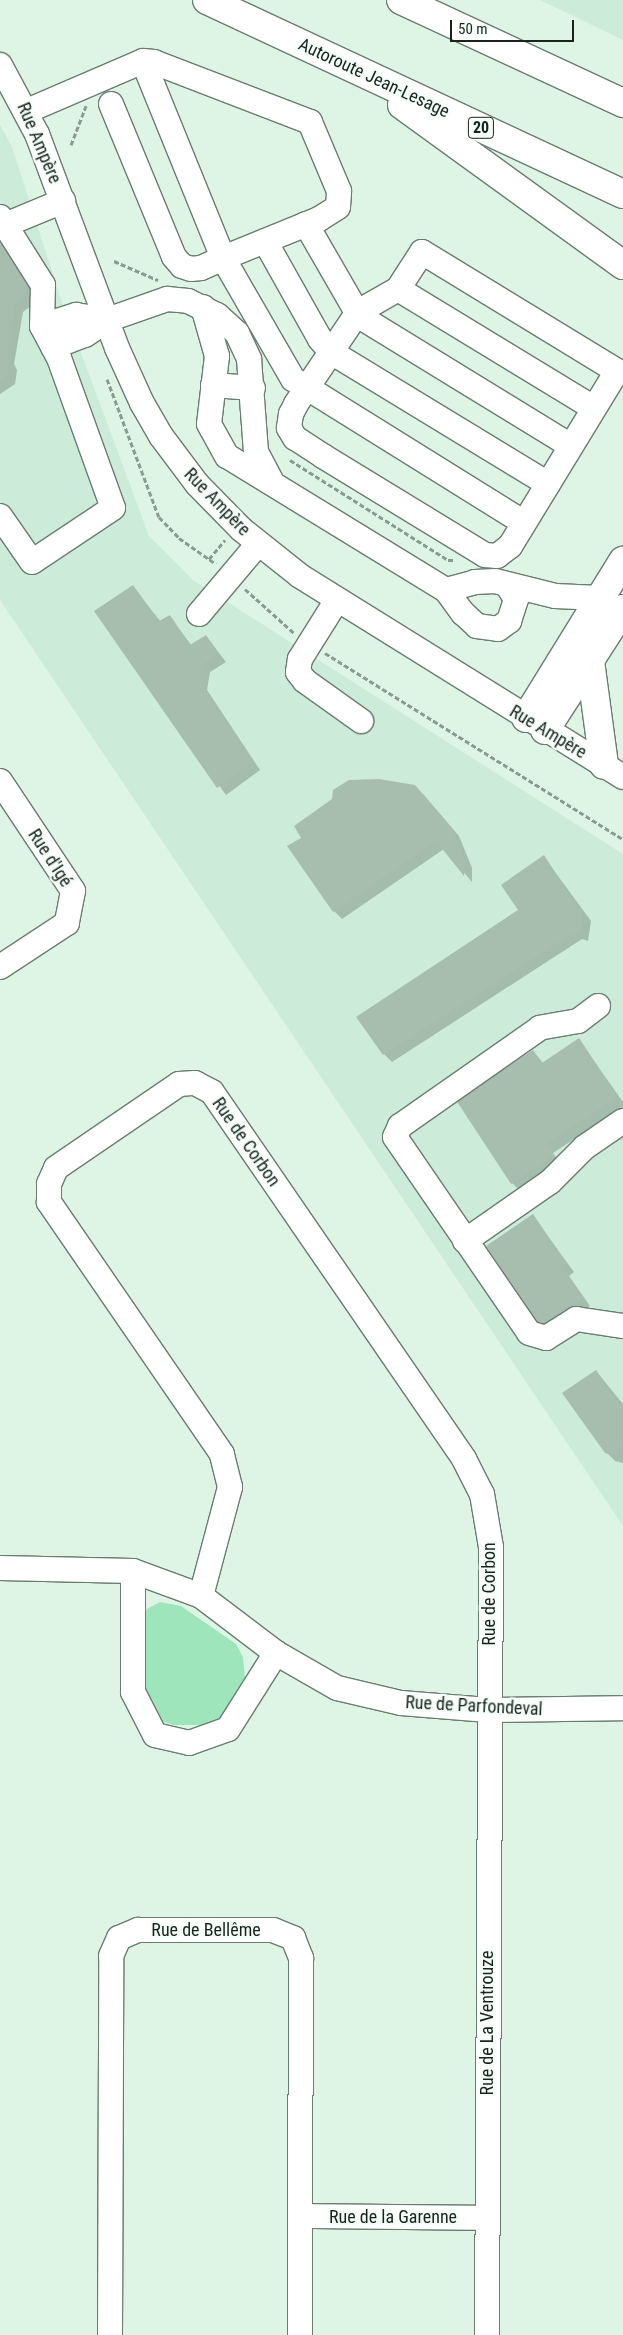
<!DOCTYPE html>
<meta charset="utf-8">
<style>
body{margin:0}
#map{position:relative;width:623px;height:2335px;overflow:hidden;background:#def5e6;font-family:"Roboto Condensed",sans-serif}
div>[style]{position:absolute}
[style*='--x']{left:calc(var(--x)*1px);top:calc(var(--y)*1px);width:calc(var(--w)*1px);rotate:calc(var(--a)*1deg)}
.built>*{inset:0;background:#ccebd8}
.green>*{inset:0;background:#9fe5bb}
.shadow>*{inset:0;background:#0003}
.building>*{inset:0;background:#a7beaf}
.path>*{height:3px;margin-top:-1.5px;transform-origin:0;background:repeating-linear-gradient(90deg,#8a9a8f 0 5px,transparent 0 7.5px)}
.roads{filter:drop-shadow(1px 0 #697d70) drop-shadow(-1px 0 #697d70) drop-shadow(0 1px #697d70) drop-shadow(0 -1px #697d70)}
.minor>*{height:24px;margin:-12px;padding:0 12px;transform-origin:12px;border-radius:12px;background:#fff}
.highway>*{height:28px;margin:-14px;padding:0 14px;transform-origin:14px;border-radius:14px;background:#fff}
span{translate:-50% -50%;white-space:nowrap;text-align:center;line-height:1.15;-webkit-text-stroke:4.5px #f5fff9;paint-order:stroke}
.shield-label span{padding:1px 4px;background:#f5fff9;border:1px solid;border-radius:4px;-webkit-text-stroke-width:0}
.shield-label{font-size:16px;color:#1a221d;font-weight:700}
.street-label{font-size:18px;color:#1a221d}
.scale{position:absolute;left:450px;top:20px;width:124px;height:22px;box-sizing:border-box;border:2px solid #1a221d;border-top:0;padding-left:6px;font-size:15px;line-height:18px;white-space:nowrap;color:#1a221d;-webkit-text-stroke:4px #f5fff9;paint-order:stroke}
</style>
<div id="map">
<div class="built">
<div style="clip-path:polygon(540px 0,623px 0,623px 40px)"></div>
<div style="clip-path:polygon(0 125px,12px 147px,60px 296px,149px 536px,193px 580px,623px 854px,623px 1526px,0 600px)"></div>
</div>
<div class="green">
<div style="clip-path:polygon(160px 1602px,181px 1606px,236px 1644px,243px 1657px,245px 1677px,220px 1718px,203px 1725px,174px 1725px,161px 1721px,153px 1712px,145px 1688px,145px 1615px,147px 1609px)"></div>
</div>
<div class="shadow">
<div style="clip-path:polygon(0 238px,34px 289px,32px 305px,23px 312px,14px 364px,17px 370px,15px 384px,0 394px)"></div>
<div style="clip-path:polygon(132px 586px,161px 622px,170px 617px,192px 646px,206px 636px,226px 662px,210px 672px,207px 690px,260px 770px,226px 795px,96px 611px)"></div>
<div style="clip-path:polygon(423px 794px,459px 836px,472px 868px,472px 882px,444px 849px,342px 919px,334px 911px)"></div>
<div style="clip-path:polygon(544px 857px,591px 921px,588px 941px,582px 939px,392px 1062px,384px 1054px,520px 911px)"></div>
<div style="clip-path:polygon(579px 1040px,623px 1102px,623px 1107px,553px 1153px,561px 1164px,520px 1191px,512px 1183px,533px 1051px,543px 1063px)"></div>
<div style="clip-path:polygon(533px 1216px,574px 1272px,569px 1276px,590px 1306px,549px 1334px,541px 1325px)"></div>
<div style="clip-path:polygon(596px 1371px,623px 1404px,623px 1463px,615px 1461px,606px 1452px)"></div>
</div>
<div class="building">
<div style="clip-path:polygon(0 239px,27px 280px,24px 297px,15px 304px,7px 355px,10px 361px,8px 375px,0 381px)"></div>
<div style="clip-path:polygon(133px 585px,159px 621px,170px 615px,190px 645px,206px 635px,219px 654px,203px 664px,200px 681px,253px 762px,217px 788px,94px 611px)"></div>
<div style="clip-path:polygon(379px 779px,415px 785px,451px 827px,465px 859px,464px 876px,436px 841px,333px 912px,287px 846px,301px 838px,294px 826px,332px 799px,333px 790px,349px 780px)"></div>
<div style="clip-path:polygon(544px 855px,579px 910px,583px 912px,580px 933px,574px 932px,383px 1055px,356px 1017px,518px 910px,501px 885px)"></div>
<div style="clip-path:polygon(579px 1038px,618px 1097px,546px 1144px,554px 1155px,511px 1184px,456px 1100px,533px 1050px,542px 1063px)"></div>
<div style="clip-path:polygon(533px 1214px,567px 1264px,562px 1267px,583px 1297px,540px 1326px,486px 1246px)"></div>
<div style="clip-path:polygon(596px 1370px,617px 1402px,623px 1403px,620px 1457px,605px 1453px,562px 1393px)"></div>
</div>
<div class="path">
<div style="--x:71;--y:145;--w:42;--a:-69"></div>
<div style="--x:114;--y:261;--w:48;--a:23.4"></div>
<div style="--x:107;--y:379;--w:147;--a:69.4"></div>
<div style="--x:159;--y:517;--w:29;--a:46"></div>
<div style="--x:179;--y:538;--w:45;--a:35.1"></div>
<div style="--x:290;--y:460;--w:187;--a:32.3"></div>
<div style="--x:448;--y:560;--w:6;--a:0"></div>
<div style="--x:209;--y:559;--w:25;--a:-50"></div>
<div style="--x:245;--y:589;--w:66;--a:41.9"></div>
<div style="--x:325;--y:653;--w:351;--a:32"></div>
</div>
<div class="roads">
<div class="minor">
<div style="--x:0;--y:65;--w:78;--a:61.8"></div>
<div style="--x:37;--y:134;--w:228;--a:69.5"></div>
<div style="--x:117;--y:348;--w:60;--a:65.6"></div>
<div style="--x:142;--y:403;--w:38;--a:60"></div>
<div style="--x:161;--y:436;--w:60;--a:53.1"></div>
<div style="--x:197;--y:484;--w:63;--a:45.6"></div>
<div style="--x:241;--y:529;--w:75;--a:38.5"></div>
<div style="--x:300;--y:576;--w:380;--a:31.9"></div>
<div style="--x:111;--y:104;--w:165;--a:67.6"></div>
<div style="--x:174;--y:257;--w:12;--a:48"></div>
<div style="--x:182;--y:266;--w:9;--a:18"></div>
<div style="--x:191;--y:269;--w:10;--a:-6"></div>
<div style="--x:201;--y:268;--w:24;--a:-24"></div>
<div style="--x:223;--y:258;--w:104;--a:-22.1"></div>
<div style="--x:319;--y:219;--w:22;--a:-32"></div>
<div style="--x:338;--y:207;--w:16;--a:-86"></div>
<div style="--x:339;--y:191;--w:75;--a:-112.8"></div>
<div style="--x:310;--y:122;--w:167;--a:-159"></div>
<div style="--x:154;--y:62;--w:11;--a:-175"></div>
<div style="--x:143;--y:61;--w:213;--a:67.9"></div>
<div style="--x:223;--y:258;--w:140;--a:60"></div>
<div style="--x:293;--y:379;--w:272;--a:31.9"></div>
<div style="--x:27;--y:111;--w:126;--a:-23.3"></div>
<div style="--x:0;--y:217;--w:80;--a:57.7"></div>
<div style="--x:43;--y:285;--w:41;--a:91.4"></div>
<div style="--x:42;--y:326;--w:36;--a:62"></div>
<div style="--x:59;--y:358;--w:159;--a:70.2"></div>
<div style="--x:113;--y:508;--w:97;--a:146.3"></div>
<div style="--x:32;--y:562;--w:56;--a:-124.8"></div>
<div style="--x:306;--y:224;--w:96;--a:60"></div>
<div style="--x:354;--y:307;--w:19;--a:47"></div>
<div style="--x:367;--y:321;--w:239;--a:31.5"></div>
<div style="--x:5;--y:225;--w:63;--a:-22.5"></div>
<div style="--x:265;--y:241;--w:112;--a:60.7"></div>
<div style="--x:320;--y:339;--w:17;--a:50"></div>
<div style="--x:331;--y:352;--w:254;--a:31.3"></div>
<div style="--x:422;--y:252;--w:228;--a:31.4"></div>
<div style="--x:617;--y:371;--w:205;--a:121.4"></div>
<div style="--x:510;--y:546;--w:16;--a:142"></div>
<div style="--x:497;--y:556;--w:12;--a:-175"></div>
<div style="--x:485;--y:555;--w:190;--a:-148.6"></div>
<div style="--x:323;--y:456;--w:33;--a:-147"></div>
<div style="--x:295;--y:438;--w:12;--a:-121"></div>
<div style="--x:289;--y:428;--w:14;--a:-82"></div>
<div style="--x:291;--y:414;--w:11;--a:-63"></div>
<div style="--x:296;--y:404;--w:111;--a:-56"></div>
<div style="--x:358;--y:312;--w:46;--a:-29.9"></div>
<div style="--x:398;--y:289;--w:44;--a:-57"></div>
<div style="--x:398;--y:289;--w:229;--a:31.3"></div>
<div style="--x:203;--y:307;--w:51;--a:74.1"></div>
<div style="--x:217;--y:356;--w:68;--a:96.7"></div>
<div style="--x:209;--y:424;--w:37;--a:61"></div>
<div style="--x:227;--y:456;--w:257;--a:31.5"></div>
<div style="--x:446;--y:590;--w:29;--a:54"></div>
<div style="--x:463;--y:613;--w:19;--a:43"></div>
<div style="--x:477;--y:626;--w:21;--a:8"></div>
<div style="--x:498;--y:629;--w:14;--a:-36"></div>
<div style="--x:509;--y:621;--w:23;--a:-72"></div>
<div style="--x:516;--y:599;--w:15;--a:-122"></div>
<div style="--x:42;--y:326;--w:36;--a:-18"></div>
<div style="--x:76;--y:315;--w:31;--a:9"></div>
<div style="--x:53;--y:347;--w:34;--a:-21"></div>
<div style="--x:85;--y:335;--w:27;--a:-34"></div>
<div style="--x:107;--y:320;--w:64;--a:-19.3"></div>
<div style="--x:167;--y:299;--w:21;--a:5"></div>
<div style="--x:188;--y:301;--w:32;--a:26"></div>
<div style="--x:217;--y:315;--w:27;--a:42"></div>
<div style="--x:237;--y:333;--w:29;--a:65"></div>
<div style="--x:249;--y:359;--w:93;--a:85.7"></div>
<div style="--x:256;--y:452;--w:34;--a:62"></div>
<div style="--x:213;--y:385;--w:40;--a:4.3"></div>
<div style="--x:446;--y:590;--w:30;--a:-15"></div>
<div style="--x:475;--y:582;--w:20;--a:-3"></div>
<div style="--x:495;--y:581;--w:62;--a:14"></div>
<div style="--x:555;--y:596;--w:45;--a:2.5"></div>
<div style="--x:337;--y:600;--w:70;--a:122.1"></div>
<div style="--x:300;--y:659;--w:13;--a:99"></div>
<div style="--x:298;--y:672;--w:11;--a:52"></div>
<div style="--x:305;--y:681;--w:69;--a:35.5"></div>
<div style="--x:199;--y:614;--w:92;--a:-49.9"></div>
<div style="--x:0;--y:781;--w:132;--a:56.4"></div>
<div style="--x:73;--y:891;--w:33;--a:101"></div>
<div style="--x:67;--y:923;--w:80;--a:146.7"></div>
<div style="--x:598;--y:1006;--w:25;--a:143"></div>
<div style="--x:578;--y:1021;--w:39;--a:170"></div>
<div style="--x:540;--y:1028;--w:171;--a:145"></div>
<div style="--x:400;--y:1126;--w:12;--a:114"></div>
<div style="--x:395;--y:1137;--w:237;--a:55.6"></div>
<div style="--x:529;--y:1333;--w:18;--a:16"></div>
<div style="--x:546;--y:1338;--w:36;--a:-32"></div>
<div style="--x:576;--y:1319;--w:48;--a:8.5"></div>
<div style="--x:465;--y:1241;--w:103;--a:-34.8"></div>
<div style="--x:550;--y:1182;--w:49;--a:-45"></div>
<div style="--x:585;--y:1147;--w:46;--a:-34.4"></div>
<div style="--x:0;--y:1568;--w:133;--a:1.3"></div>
<div style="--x:133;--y:1571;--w:72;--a:20.2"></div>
<div style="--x:201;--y:1596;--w:94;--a:37.2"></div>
<div style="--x:276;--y:1653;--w:70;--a:29.8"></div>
<div style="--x:337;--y:1688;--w:66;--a:13.2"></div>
<div style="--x:401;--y:1703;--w:87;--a:4.6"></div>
<div style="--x:488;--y:1710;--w:135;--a:-0.8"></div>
<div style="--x:133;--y:1571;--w:121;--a:90"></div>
<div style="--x:133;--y:1692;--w:48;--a:62.9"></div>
<div style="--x:155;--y:1735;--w:35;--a:13"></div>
<div style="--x:189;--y:1743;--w:41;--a:-19.7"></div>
<div style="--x:228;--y:1729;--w:90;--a:-57.7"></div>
<div style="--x:201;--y:1596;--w:113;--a:-75.1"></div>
<div style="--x:230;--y:1487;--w:34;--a:-104"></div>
<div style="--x:222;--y:1454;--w:306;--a:-124.5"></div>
<div style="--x:49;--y:1202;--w:18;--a:-90"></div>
<div style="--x:49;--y:1184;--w:17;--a:-66"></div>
<div style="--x:56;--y:1168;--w:149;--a:-34.3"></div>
<div style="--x:179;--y:1084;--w:16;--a:-4"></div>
<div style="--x:195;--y:1083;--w:19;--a:28"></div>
<div style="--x:212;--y:1092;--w:445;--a:55.5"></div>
<div style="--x:464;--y:1459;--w:39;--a:63"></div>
<div style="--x:482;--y:1494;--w:54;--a:80.4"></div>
<div style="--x:491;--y:1547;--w:788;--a:90.29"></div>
<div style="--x:301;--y:2216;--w:185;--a:0.6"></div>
<div style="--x:110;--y:2335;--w:379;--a:-89.8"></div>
<div style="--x:111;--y:1956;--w:20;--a:-66"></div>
<div style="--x:119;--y:1938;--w:21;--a:-23"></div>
<div style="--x:138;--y:1930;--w:135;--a:0"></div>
<div style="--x:273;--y:1930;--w:22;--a:22"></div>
<div style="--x:293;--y:1938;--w:22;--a:68"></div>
<div style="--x:301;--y:1958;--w:377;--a:90.2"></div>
</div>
<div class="highway">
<div style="--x:207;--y:0;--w:459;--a:25"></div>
<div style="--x:401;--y:0;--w:245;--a:24.9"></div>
<div style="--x:402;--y:105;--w:273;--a:35.9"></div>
<div style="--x:590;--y:661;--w:105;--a:82.3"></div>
<div style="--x:526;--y:718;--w:185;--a:-58.3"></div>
<div style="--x:545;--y:730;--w:144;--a:-57.2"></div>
</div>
</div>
<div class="shield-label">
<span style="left:481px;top:128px">20</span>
</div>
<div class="street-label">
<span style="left:374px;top:78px;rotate:25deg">Autoroute Jean-Lesage</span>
<span style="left:39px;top:143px;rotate:67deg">Rue Ampère</span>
<span style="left:217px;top:502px;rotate:46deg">Rue Ampère</span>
<span style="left:548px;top:732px;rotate:31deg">Rue Ampère</span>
<span style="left:50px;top:858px;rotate:57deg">Rue d'Igé</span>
<span style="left:246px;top:1142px;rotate:55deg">Rue de Corbon</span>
<span style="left:489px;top:1594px;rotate:-90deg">Rue de Corbon</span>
<span style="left:474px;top:1706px;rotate:3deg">Rue de Parfondeval</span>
<span style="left:206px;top:1930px">Rue de Bellême</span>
<span style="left:487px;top:2023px;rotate:-90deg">Rue de La Ventrouze</span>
<span style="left:393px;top:2217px">Rue de la Garenne</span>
</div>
<div class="scale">50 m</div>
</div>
